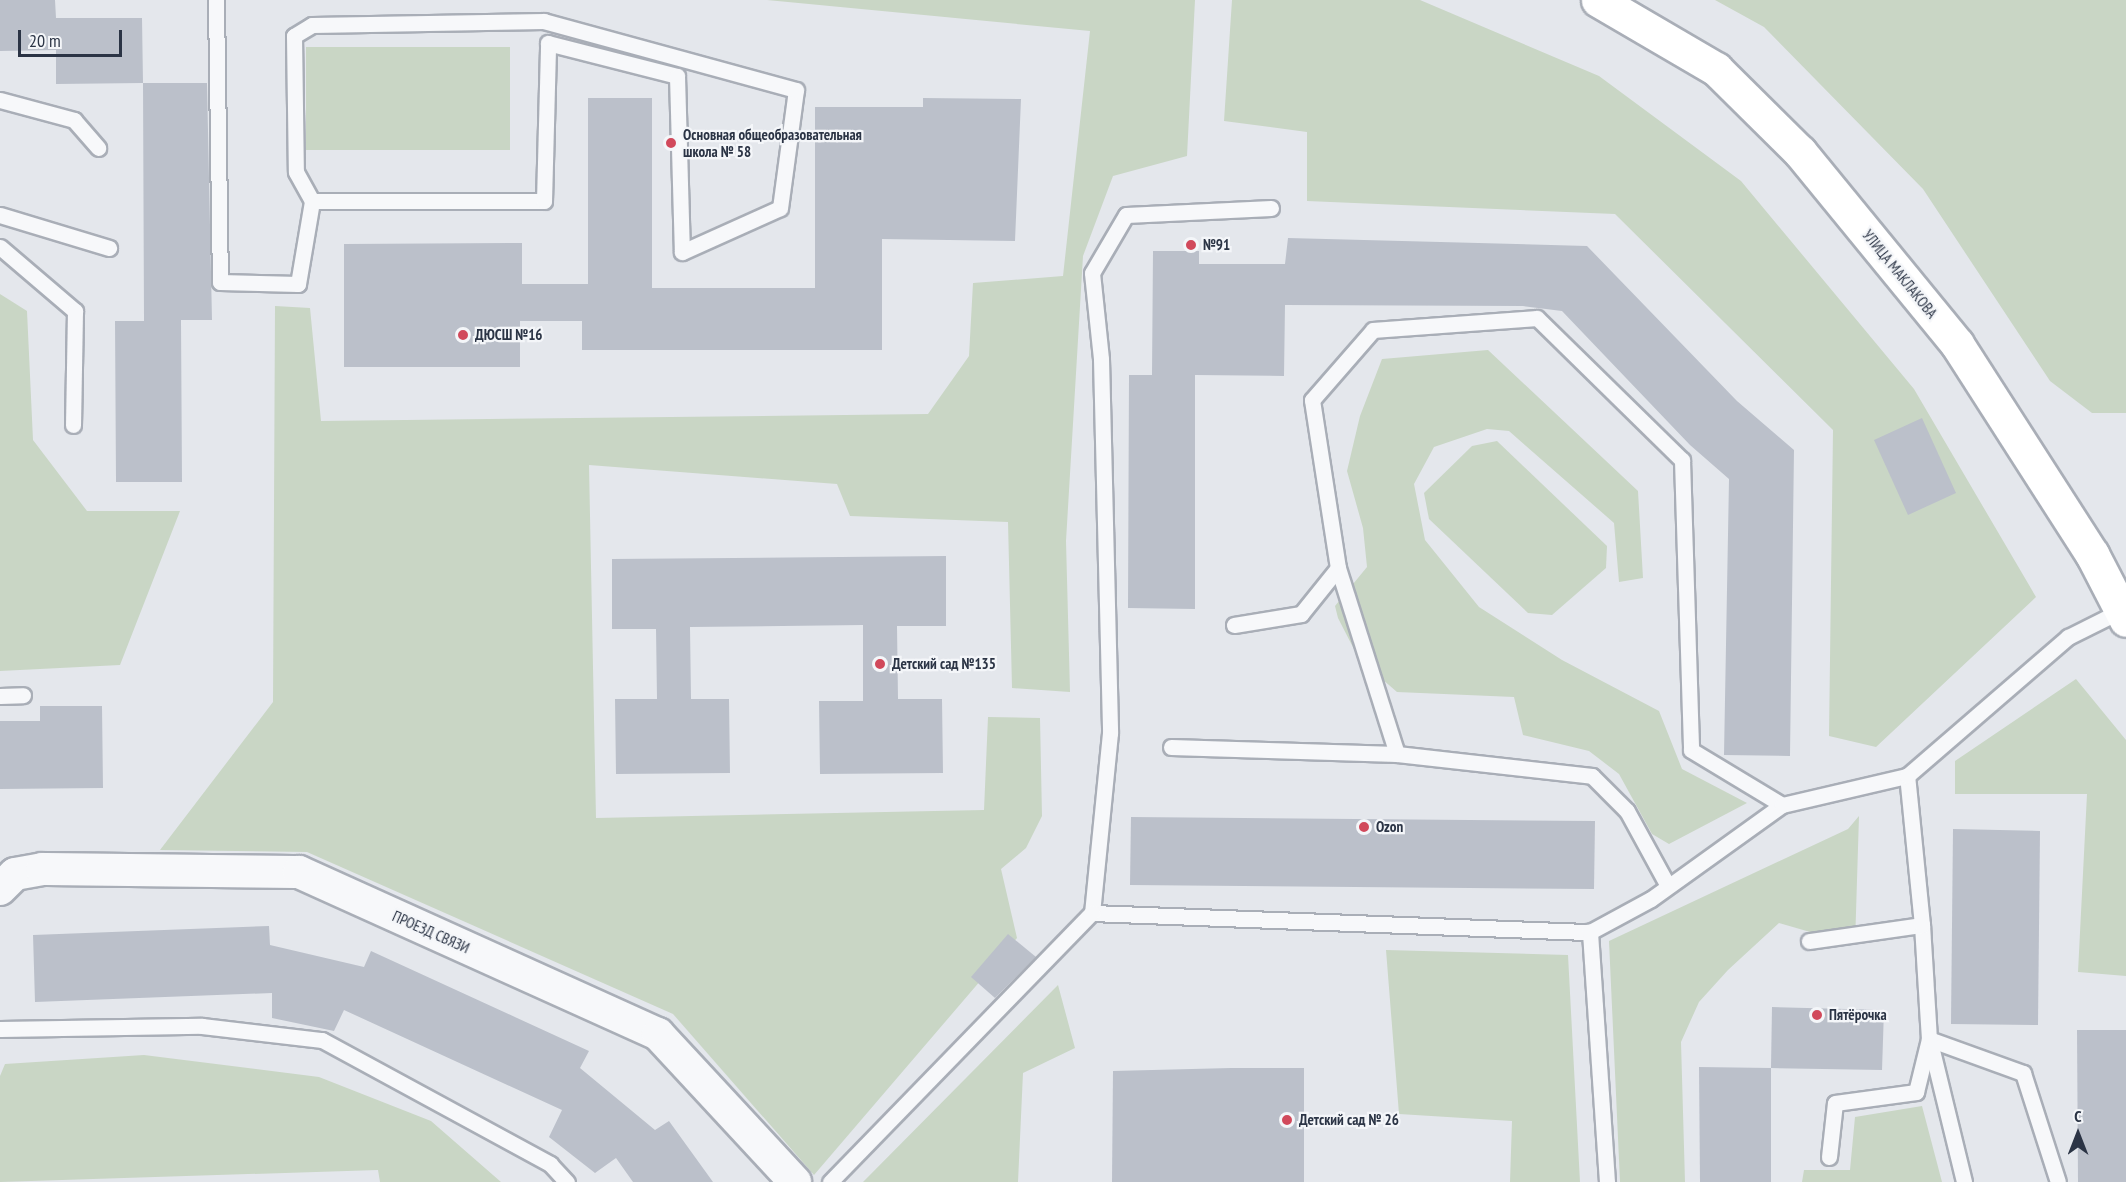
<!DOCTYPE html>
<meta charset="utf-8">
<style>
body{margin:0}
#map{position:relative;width:2126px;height:1182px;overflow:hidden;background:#e4e7ec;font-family:"PT Sans Narrow",sans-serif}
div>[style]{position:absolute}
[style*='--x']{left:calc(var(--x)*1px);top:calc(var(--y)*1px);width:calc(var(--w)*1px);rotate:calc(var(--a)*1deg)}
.green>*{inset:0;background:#c9d6c5}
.building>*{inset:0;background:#bbc0ca}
.roads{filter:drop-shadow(2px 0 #a9aeb7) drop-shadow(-2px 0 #a9aeb7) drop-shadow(0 2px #a9aeb7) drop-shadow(0 -2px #a9aeb7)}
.lane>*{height:15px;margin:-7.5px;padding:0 7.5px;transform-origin:7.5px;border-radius:7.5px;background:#f7f8fa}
.street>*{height:32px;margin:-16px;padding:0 16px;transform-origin:16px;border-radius:16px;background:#f7f8fa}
.secondary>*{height:33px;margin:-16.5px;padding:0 16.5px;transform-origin:16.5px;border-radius:16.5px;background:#fff}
.dots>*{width:16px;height:16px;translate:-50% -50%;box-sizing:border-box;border:3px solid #f4f6f9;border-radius:50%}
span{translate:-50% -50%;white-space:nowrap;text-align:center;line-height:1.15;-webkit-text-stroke:4.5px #f4f6f9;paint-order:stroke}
.poi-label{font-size:15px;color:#2b3445;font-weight:700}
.left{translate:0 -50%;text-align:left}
.street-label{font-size:15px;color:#2b3445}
.north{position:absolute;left:2048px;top:1104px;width:60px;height:60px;-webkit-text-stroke:4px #f4f6f9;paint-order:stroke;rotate:0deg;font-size:16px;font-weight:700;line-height:24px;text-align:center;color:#2b3445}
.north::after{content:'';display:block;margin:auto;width:21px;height:27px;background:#2b3445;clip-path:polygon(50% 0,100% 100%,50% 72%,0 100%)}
.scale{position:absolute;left:18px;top:30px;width:104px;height:27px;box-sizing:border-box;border:3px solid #2b3445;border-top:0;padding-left:8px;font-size:18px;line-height:21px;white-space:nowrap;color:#2b3445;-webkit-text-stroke:4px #f4f6f9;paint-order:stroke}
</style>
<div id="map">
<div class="green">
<div style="clip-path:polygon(767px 0,1195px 0,1187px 156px,1113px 176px,1083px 256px,1066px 541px,1070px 692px,1012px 688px,1008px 522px,850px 516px,837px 484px,589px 465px,596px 818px,984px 810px,988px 717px,1040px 718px,1042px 816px,1026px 848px,1001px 869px,1017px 938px,814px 1175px,673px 1014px,307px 852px,160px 850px,273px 702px,275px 306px,310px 308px,321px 421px,928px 414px,969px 356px,973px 283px,1063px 276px,1090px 31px)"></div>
<div style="clip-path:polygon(1232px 0,1420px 0,1599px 76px,1741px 181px,1914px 389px,2036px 597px,1876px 747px,1829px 736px,1833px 430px,1615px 214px,1307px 201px,1307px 132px,1224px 121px)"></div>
<div style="clip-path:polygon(1715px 0,2126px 0,2126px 413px,2092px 413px,2050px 381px,1923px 189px,1764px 27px)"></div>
<div style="clip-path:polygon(306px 47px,510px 47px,510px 150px,306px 150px)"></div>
<div style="clip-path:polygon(0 294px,27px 311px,33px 440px,87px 511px,180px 511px,120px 665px,0 671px)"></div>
<div style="clip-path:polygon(1488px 350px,1638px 491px,1643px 578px,1619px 582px,1614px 523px,1509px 431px,1487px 429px,1434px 447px,1414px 484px,1425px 540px,1479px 607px,1562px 660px,1659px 711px,1682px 769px,1747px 803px,1669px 844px,1652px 834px,1619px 774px,1589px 751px,1523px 735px,1514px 697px,1397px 692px,1359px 659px,1338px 618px,1335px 606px,1367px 567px,1363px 528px,1347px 471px,1360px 416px,1382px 359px)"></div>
<div style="clip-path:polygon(1497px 441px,1607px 546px,1606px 568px,1552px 615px,1528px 613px,1429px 519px,1424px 493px,1472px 446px)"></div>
<div style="clip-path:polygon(2076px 679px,2126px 740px,2126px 976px,2078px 972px,2087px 794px,1955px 794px,1955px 761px)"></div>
<div style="clip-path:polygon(1859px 816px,1855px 945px,1779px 923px,1728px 970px,1699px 1002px,1681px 1042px,1685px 1182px,1620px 1182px,1609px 941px,1848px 829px)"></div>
<div style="clip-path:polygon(1386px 950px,1568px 955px,1580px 1182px,1510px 1182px,1512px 1121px,1399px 1114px)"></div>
<div style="clip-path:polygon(1058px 985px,1075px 1048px,1023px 1073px,1018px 1182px,863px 1182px)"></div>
<div style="clip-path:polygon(144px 1055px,319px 1077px,431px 1121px,501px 1182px,380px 1182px,378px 1170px,0 1182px,0 1076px,5px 1064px)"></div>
<div style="clip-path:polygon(1922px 1106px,1942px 1182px,1802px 1182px,1804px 1170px,1850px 1170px,1855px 1117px)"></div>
</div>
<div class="building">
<div style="clip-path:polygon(0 0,55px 0,56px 18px,142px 18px,143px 83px,56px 84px,56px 50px,0 51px)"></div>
<div style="clip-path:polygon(143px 83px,207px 83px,212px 320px,181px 320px,182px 482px,116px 482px,115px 321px,144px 321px)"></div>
<div style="clip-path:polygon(588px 98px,652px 98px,652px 288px,815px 288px,815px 107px,923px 107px,923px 98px,1021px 99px,1015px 241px,882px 239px,882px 350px,582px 350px,582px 321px,520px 321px,520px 367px,344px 367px,344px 244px,522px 243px,522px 284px,588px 284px)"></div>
<div style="clip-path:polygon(1288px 238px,1587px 246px,1737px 401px,1794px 450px,1790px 756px,1724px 755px,1729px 479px,1690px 445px,1562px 311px,1523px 306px,1285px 305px,1284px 376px,1195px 375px,1195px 609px,1128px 608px,1129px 375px,1152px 375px,1153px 251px,1199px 251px,1199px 264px,1285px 264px)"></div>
<div style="clip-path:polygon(1922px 418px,1956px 493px,1908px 515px,1874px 440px)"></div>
<div style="clip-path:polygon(946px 556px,946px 626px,897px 626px,898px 699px,942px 699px,943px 773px,820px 774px,819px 701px,863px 701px,863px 625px,690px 627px,691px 699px,729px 699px,730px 773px,616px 774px,615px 699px,657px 699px,656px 629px,612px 629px,612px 559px)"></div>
<div style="clip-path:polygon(40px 706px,102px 706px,103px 788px,0 789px,0 721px,40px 721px)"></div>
<div style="clip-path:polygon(1131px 817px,1595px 821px,1594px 889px,1130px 885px)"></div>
<div style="clip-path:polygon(1953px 829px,2040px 831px,2038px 1025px,1951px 1024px)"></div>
<div style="clip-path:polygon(269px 926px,270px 945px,364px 967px,371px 951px,589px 1051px,580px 1068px,655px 1130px,669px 1121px,713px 1182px,633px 1182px,616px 1158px,595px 1173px,549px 1137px,562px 1110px,344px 1010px,334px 1031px,272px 1018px,272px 993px,35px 1002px,33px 935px)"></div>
<div style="clip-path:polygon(1008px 934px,1036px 957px,995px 998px,971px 977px)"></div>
<div style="clip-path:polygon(1772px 1007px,1884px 1010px,1882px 1070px,1771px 1068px)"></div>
<div style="clip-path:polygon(2077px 1030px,2126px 1030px,2126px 1182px,2078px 1182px)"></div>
<div style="clip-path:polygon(1699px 1067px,1771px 1068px,1771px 1182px,1700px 1182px)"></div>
<div style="clip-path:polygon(1231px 1068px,1304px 1068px,1304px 1182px,1112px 1182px,1113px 1071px)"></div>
</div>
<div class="roads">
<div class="lane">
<div style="--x:216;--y:0;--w:282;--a:89.2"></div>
<div style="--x:220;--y:282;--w:78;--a:1.5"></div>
<div style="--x:298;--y:284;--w:84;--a:-80.4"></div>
<div style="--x:312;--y:201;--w:232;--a:0"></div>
<div style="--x:544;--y:201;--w:158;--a:-88.5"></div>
<div style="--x:548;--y:43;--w:133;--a:14.3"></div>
<div style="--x:677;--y:76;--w:176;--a:88.4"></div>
<div style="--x:682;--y:252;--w:107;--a:-24.2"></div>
<div style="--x:780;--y:208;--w:119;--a:-82.3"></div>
<div style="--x:796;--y:90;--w:261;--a:-164.7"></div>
<div style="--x:544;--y:21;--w:232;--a:179"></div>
<div style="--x:312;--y:25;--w:21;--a:149"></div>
<div style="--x:294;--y:36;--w:136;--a:89.2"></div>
<div style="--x:296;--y:172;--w:33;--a:61"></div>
<div style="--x:0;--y:100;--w:77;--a:15.1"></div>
<div style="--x:74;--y:120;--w:37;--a:49"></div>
<div style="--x:1271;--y:208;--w:145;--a:177.2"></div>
<div style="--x:1126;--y:215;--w:67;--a:120.4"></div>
<div style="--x:1092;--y:273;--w:86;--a:84"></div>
<div style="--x:1101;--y:359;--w:374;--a:88.6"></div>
<div style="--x:1110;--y:733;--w:181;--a:95.7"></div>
<div style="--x:1092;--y:913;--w:498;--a:2.2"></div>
<div style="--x:0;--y:215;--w:114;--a:16.8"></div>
<div style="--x:0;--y:247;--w:99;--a:40.5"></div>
<div style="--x:75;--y:311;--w:114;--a:91"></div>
<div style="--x:1338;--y:568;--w:195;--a:72.4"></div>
<div style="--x:1234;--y:625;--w:68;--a:-9.3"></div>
<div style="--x:1301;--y:614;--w:59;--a:-51.2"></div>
<div style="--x:1338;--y:568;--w:170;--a:-98.8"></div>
<div style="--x:1312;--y:400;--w:93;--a:-48.9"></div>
<div style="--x:1373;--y:330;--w:164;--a:-4.2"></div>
<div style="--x:1537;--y:318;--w:203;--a:44.4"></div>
<div style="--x:1682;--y:460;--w:290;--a:88.2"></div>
<div style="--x:1691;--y:750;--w:106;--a:31.1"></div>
<div style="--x:0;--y:696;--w:23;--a:-2"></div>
<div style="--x:1171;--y:747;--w:226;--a:1.8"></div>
<div style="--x:1397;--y:754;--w:196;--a:6.4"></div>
<div style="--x:1592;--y:776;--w:49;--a:45"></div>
<div style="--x:1627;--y:811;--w:85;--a:61.3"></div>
<div style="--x:1922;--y:925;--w:114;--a:86.5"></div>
<div style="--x:1929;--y:1039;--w:100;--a:19.9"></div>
<div style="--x:2023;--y:1073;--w:114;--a:72.2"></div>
<div style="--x:1809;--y:941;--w:114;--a:-8.1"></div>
<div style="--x:1922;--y:925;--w:150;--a:-95.7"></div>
<div style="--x:0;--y:1029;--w:202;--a:-0.9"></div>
<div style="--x:202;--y:1026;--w:121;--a:6.7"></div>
<div style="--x:322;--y:1040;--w:260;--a:28.5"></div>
<div style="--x:550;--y:1164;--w:25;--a:47"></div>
<div style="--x:1930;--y:1042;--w:144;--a:76.3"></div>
<div style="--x:1829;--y:1157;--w:54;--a:-83.7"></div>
<div style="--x:1835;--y:1103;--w:82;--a:-7.7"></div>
<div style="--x:1916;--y:1092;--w:55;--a:-76.2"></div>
<div style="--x:830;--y:1182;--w:376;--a:-45.8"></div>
<div style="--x:1607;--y:1182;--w:251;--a:-93.9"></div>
<div style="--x:1590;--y:932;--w:69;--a:-28.4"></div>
<div style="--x:1651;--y:899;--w:161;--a:-35.7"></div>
<div style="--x:1782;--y:805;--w:128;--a:-13.1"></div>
<div style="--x:1907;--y:776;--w:213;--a:-40.8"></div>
<div style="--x:2068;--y:637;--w:58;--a:-26.6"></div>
</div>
<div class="street">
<div style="--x:0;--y:889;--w:21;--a:-45"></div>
<div style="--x:15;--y:874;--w:27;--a:-10"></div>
<div style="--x:42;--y:869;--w:257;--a:0.7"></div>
<div style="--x:299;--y:872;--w:394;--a:24.3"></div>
<div style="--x:658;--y:1034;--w:202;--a:47.2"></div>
</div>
<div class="secondary">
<div style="--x:1598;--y:0;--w:137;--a:30.3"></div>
<div style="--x:1716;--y:69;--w:118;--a:44.7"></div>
<div style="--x:1800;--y:152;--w:248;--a:50.7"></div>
<div style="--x:1957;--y:344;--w:250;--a:57.3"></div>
<div style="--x:2092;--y:554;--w:74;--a:62.7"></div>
</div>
</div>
<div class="dots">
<div style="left:671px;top:143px;background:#d1495b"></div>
<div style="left:1191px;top:245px;background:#d1495b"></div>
<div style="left:463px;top:335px;background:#d1495b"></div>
<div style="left:880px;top:664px;background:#d1495b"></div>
<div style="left:1364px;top:827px;background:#d1495b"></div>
<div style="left:1817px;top:1015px;background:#d1495b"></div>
<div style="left:1287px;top:1120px;background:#d1495b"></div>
</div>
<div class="poi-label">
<span class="left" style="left:683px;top:143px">Основная общеобразовательная<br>школа № 58</span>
<span class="left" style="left:1203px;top:245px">№91</span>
<span class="left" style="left:475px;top:335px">ДЮСШ №16</span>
<span class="left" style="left:892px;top:664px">Детский сад №135</span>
<span class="left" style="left:1376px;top:827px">Ozon</span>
<span class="left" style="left:1829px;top:1015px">Пятёрочка</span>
<span class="left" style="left:1299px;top:1120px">Детский сад № 26</span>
</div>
<div class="street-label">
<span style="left:1900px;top:274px;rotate:51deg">УЛИЦА МАКЛАКОВА</span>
<span style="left:431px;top:932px;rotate:24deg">ПРОЕЗД СВЯЗИ</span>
</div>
<div class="north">С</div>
<div class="scale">20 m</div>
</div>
